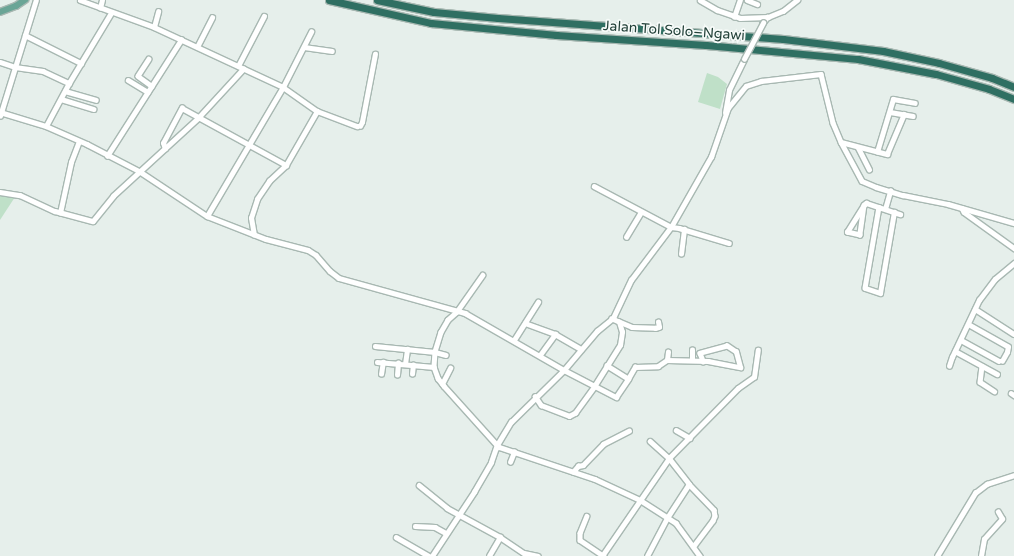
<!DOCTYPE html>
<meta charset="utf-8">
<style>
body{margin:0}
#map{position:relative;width:1014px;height:556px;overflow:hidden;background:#e6efeb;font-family:"Varela Round",sans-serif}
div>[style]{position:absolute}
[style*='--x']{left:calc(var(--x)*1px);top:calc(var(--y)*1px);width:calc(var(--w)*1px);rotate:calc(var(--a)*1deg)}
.green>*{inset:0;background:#bfe0c8}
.roads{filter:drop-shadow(1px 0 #a8b8b2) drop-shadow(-1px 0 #a8b8b2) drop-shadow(0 1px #a8b8b2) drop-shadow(0 -1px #a8b8b2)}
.minor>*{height:4.5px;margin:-2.25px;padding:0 2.25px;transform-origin:2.25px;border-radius:2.25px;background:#fff}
.major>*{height:5.5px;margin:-2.75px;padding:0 2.75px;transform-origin:2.75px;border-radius:2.75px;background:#6aa596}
.highway>*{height:7px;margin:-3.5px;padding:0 3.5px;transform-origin:3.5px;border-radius:3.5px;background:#2f6f62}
.bridges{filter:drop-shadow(1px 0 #a8b8b2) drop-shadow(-1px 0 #a8b8b2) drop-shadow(0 1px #a8b8b2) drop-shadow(0 -1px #a8b8b2)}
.minor-bridge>*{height:4.5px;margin:-2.25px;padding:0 2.25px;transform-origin:2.25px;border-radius:2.25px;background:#fff}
span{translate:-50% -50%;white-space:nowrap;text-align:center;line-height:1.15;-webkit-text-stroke:3.5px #f7fbf9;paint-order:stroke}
.street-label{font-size:14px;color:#24423a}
</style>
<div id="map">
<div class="green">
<div style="clip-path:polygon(707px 73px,718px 77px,727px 84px,720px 109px,698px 102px)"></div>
<div style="clip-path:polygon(1px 194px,15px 197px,0 220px,0 195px)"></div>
</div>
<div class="roads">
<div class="minor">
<div style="--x:80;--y:0;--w:79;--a:20"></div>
<div style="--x:154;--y:27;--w:142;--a:24.9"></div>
<div style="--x:283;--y:87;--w:42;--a:35.2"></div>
<div style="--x:317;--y:111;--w:43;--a:20.6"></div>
<div style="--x:357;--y:126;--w:3;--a:0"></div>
<div style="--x:360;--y:126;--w:4;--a:-63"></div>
<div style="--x:362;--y:122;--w:69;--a:-79.2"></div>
<div style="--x:700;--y:0;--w:20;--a:30"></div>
<div style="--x:717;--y:10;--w:24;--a:19"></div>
<div style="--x:740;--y:18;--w:28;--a:-2"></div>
<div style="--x:768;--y:17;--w:8;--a:130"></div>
<div style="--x:747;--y:0;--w:11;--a:22"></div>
<div style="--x:100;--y:8;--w:8;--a:-76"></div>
<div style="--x:734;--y:17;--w:18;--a:-71"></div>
<div style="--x:768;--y:17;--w:16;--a:-22"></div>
<div style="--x:783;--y:11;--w:18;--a:-38"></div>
<div style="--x:154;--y:27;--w:16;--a:-75"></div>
<div style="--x:25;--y:35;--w:63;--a:26.6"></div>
<div style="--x:197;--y:47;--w:33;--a:-63"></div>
<div style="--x:304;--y:47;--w:28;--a:8"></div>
<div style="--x:149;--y:59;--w:20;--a:123"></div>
<div style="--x:138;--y:76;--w:17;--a:36"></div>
<div style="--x:0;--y:62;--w:16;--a:18"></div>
<div style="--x:15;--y:67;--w:28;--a:8"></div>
<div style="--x:43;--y:71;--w:29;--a:25"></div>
<div style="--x:238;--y:66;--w:56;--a:-62.5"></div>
<div style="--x:128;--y:80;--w:23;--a:31"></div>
<div style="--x:65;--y:91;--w:32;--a:16"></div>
<div style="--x:61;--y:99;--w:34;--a:17"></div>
<div style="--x:0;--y:112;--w:48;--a:16.9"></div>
<div style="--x:46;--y:126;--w:45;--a:23.7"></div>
<div style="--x:87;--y:144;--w:59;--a:27.4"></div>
<div style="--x:139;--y:171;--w:82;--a:33.5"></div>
<div style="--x:207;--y:216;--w:63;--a:21.3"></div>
<div style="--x:266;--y:239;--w:43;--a:14.7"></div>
<div style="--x:308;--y:250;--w:9;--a:32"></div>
<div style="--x:316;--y:255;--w:21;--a:49"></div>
<div style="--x:330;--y:271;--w:11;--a:38"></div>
<div style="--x:339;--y:278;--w:131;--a:15.5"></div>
<div style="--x:465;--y:313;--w:114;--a:29.9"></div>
<div style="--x:564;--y:370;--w:59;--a:27.4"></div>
<div style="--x:616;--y:397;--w:22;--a:-56"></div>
<div style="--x:628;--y:379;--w:25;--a:-148"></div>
<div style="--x:890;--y:112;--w:23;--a:10"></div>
<div style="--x:725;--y:113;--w:23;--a:-80"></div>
<div style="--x:729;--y:90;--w:34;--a:-64"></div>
<div style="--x:0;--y:116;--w:121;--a:-72.8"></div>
<div style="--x:46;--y:126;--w:49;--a:-61.9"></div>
<div style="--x:69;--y:83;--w:82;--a:-59"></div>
<div style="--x:841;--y:142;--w:48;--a:14.6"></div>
<div style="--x:887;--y:154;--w:43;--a:-67"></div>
<div style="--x:858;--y:147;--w:25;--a:63"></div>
<div style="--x:165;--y:149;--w:6;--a:-108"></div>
<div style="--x:163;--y:143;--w:40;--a:-62"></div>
<div style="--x:182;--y:108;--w:119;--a:28.7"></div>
<div style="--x:877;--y:152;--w:55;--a:-73.2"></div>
<div style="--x:893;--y:99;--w:22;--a:10"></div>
<div style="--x:107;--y:156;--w:138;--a:-57.5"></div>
<div style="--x:594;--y:186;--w:87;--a:28"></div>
<div style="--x:671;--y:227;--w:8;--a:7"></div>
<div style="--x:679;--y:228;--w:52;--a:16.7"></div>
<div style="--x:0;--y:192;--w:20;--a:9"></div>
<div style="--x:20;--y:195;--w:38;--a:25"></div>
<div style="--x:55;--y:211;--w:39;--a:15"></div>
<div style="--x:93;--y:221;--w:32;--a:-51"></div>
<div style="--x:113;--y:196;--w:115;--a:-42.5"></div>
<div style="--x:198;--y:118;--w:67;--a:-47.4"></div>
<div style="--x:864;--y:205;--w:30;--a:98"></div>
<div style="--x:860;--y:235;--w:13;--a:-167"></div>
<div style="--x:847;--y:232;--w:32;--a:-58"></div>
<div style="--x:864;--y:205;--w:3;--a:-45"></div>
<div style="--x:866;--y:203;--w:36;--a:18"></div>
<div style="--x:879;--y:207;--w:82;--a:99.8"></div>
<div style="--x:865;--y:288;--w:16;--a:18"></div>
<div style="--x:880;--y:293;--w:82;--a:-80.2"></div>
<div style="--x:962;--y:208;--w:4;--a:63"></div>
<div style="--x:964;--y:212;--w:62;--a:35.8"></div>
<div style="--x:885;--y:209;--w:19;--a:-74"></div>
<div style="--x:60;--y:213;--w:52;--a:-77.8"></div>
<div style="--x:71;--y:162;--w:22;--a:-69"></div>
<div style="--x:207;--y:216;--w:150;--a:-59.5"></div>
<div style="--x:283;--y:87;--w:62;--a:-63"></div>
<div style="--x:254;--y:235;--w:17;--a:-100"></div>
<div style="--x:251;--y:218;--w:20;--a:-72"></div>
<div style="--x:257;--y:199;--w:22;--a:-56"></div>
<div style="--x:269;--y:181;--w:23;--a:-43"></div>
<div style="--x:286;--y:165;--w:62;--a:-60.1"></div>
<div style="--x:626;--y:237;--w:29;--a:-59"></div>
<div style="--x:681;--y:254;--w:25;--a:-83"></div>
<div style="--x:483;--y:275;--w:45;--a:125.1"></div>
<div style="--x:457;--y:312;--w:12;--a:138"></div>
<div style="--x:448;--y:320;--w:14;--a:120"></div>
<div style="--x:441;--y:332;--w:21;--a:107"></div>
<div style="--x:435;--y:352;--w:15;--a:94"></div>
<div style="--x:434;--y:367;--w:12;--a:70"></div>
<div style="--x:438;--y:378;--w:10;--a:53"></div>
<div style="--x:444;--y:386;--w:82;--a:48"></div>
<div style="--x:499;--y:447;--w:101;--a:18.4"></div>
<div style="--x:595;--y:479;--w:50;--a:25"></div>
<div style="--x:640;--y:500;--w:43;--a:32.6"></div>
<div style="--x:676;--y:523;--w:41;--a:54"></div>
<div style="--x:975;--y:309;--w:46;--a:32.7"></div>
<div style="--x:618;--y:321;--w:15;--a:23"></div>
<div style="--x:632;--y:327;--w:23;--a:2"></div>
<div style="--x:655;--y:328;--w:4;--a:-14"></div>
<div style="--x:659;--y:327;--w:5;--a:-101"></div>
<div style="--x:525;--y:323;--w:32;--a:20"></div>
<div style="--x:555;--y:334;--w:30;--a:30"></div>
<div style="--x:514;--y:340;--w:45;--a:-57.7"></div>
<div style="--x:961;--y:340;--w:43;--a:28.9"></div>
<div style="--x:999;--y:361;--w:3;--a:0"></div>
<div style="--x:1002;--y:361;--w:10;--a:-61"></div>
<div style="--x:1007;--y:352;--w:5;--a:-79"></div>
<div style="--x:1008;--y:347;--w:45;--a:-150.6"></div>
<div style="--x:375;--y:346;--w:60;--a:5.7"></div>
<div style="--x:955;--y:351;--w:48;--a:28.7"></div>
<div style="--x:435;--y:352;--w:11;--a:15"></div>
<div style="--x:540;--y:355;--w:26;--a:-54"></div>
<div style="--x:667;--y:360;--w:8;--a:-83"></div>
<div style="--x:692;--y:360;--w:10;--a:-90"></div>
<div style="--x:377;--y:362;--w:57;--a:5"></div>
<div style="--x:405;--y:364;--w:15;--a:-82"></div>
<div style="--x:949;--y:366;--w:9;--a:-72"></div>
<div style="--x:952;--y:357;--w:63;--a:-64.7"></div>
<div style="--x:979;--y:300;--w:26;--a:-53"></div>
<div style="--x:995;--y:279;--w:25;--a:-40"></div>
<div style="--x:982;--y:366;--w:16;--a:97"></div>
<div style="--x:980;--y:382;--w:17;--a:33"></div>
<div style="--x:381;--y:374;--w:12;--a:-81"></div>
<div style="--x:412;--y:374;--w:9;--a:-84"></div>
<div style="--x:397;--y:375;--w:12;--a:-85"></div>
<div style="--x:628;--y:379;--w:14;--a:-60"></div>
<div style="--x:635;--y:367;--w:23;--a:-2"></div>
<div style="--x:658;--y:366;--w:11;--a:-34"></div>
<div style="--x:667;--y:360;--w:41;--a:1.4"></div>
<div style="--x:708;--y:361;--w:33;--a:11"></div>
<div style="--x:740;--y:367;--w:16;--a:-105"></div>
<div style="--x:736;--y:352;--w:11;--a:-146"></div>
<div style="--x:727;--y:346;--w:28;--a:165"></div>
<div style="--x:700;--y:353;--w:9;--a:69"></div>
<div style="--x:442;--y:384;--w:18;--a:-63"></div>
<div style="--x:1011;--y:393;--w:4;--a:34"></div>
<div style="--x:535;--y:396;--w:11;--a:56"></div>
<div style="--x:541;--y:405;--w:30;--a:21"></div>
<div style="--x:569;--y:416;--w:7;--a:-27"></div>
<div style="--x:575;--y:413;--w:34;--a:-54"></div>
<div style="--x:595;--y:385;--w:47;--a:-58"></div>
<div style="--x:620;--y:345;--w:13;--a:-81"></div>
<div style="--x:622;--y:332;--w:10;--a:-107"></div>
<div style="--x:619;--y:322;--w:8;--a:-157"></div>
<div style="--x:676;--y:430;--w:16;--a:30"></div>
<div style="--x:650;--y:441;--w:25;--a:42"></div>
<div style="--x:669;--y:458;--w:33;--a:52"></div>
<div style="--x:689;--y:484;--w:36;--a:46"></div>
<div style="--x:714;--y:510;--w:6;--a:81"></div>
<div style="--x:715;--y:516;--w:5;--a:112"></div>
<div style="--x:713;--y:521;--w:31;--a:127"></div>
<div style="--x:510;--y:462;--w:11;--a:-68"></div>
<div style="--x:573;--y:472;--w:8;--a:-50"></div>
<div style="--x:578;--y:466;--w:5;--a:-11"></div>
<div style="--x:583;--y:465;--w:29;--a:-46"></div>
<div style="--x:603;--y:444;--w:29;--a:-27"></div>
<div style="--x:419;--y:485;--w:36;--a:39"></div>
<div style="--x:447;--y:508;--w:60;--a:28.7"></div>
<div style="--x:500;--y:537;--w:29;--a:34"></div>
<div style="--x:524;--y:553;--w:14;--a:12"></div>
<div style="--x:587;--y:516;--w:18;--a:112"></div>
<div style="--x:580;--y:533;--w:7;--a:90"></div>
<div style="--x:580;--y:540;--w:29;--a:34"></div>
<div style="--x:415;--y:526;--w:20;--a:3"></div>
<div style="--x:435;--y:527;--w:13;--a:29"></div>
<div style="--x:396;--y:537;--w:38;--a:30"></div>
<div style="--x:432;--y:556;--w:77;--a:-56.7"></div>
<div style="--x:474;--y:492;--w:34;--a:-60"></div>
<div style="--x:491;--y:462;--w:18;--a:-71"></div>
<div style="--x:497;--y:445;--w:27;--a:-59"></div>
<div style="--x:511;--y:422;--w:74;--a:-44.5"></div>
<div style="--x:564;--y:370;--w:51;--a:-49.8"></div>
<div style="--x:597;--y:331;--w:21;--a:-39"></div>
<div style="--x:613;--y:318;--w:42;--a:-64.7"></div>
<div style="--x:631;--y:280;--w:66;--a:-53"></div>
<div style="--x:671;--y:227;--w:81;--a:-60.3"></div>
<div style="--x:711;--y:157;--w:52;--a:-70.9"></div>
<div style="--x:728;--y:108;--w:28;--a:-51"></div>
<div style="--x:746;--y:86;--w:16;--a:-18"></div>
<div style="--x:761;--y:81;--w:60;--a:-6.7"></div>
<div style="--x:821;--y:74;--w:50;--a:76.2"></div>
<div style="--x:833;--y:123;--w:21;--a:67"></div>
<div style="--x:841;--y:142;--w:44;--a:61.7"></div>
<div style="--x:862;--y:181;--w:15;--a:23"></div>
<div style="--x:876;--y:187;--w:28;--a:17"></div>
<div style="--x:903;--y:195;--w:46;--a:11.3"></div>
<div style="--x:948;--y:204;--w:69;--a:16.1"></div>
<div style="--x:489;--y:556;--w:22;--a:-60"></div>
<div style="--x:602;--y:556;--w:119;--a:-55.6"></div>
<div style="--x:669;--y:458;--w:98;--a:-45.4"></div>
<div style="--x:738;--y:388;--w:19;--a:-35"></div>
<div style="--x:754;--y:377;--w:27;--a:-82"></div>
<div style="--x:647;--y:556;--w:43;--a:-62.2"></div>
<div style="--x:667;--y:518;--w:40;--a:-57.1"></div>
<div style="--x:937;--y:556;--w:74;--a:-58.9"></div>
<div style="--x:975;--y:493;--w:15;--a:-37"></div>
<div style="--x:987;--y:484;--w:28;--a:-18"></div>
<div style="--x:981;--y:556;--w:17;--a:-80"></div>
<div style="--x:984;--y:539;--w:27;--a:-48"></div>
<div style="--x:1002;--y:519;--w:8;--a:-120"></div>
</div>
<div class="major">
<div style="--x:0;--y:12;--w:17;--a:-21"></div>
<div style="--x:16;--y:6;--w:11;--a:-34"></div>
</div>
<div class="highway">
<div style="--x:329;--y:0;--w:105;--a:12.7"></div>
<div style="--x:431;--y:23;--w:126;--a:5.5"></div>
<div style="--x:556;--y:35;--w:150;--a:3.8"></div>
<div style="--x:706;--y:45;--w:153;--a:5.3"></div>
<div style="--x:858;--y:59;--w:79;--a:10.9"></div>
<div style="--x:936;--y:74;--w:55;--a:15.8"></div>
<div style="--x:989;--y:89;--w:27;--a:22"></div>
<div style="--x:377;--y:0;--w:58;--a:11.9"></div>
<div style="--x:434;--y:12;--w:64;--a:5.4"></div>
<div style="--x:498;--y:18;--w:286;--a:4.2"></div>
<div style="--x:783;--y:39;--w:101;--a:6.8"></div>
<div style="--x:883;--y:51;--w:57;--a:12.1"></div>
<div style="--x:939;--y:63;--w:55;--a:15.8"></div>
<div style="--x:992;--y:78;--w:24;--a:22"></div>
</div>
</div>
<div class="bridges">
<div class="minor-bridge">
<div style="--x:744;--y:59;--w:41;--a:-62.2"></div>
</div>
</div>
<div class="street-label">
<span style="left:674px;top:31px;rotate:4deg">Jalan Tol Solo–Ngawi</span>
</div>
</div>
